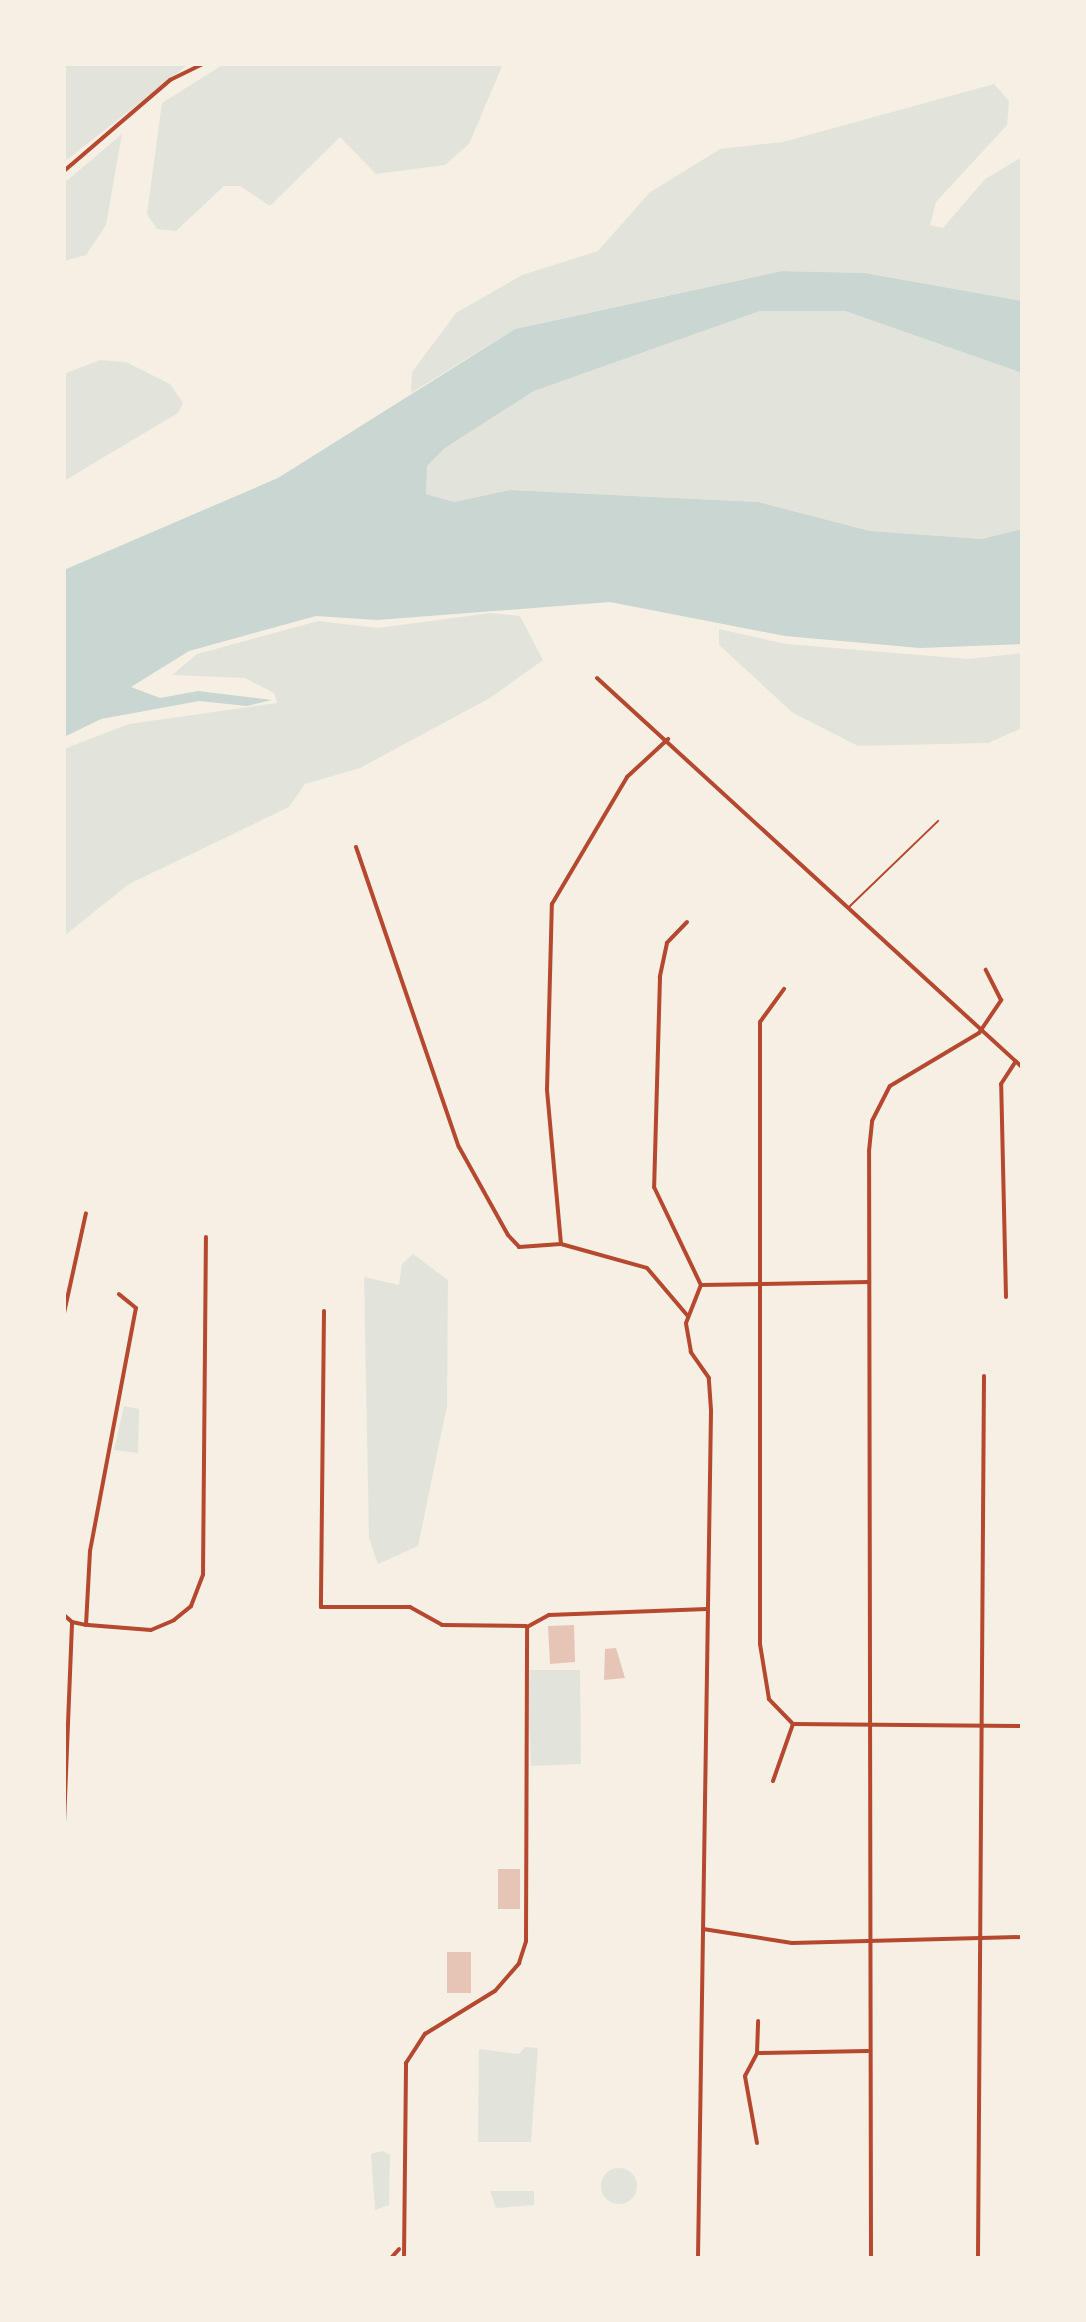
<!DOCTYPE html>
<style>
body{margin:0}
#map{position:relative;width:1086px;height:2322px;overflow:hidden;background:#f6efe4;font-family:Mulish,sans-serif}
div>[style]{position:absolute}
[style*='--x']{left:calc(var(--x)*1px);top:calc(var(--y)*1px);width:calc(var(--w)*1px);rotate:calc(var(--a)*1deg)}
.green>*{inset:0;background:#e2e4dc}
.round{border-radius:50%}
.water>*{inset:0;background:#c9d6d2}
.building>*{inset:0;background:#e6c5b7}
.service>*{height:2px;margin:-1px;padding:0 1px;transform-origin:1px;border-radius:1px;background:#b5482f}
.minor>*{height:4px;margin:-2px;padding:0 2px;transform-origin:2px;border-radius:2px;background:#b5482f}
span{translate:-50% -50%;white-space:nowrap;text-align:center;line-height:1.15;-webkit-text-stroke:8px #f6efe4;paint-order:stroke}
.frame{position:absolute;inset:0;border:66px solid #f6efe4;pointer-events:none}
</style>
<div id="map">
<div class="green">
<div style="clip-path:polygon(64px 64px,189px 64px,64px 162px)"></div>
<div style="clip-path:polygon(224px 64px,503px 64px,469px 144px,445px 165px,376px 174px,340px 137px,270px 206px,240px 186px,224px 186px,176px 231px,157px 229px,147px 214px,162px 103px)"></div>
<div style="clip-path:polygon(994px 84px,1009px 101px,1007px 125px,936px 202px,930px 225px,943px 228px,985px 179px,1022px 157px,1022px 301px,866px 273px,782px 271px,515px 329px,411px 393px,412px 372px,456px 313px,522px 275px,598px 251px,649px 193px,720px 149px,783px 142px)"></div>
<div style="clip-path:polygon(122px 134px,106px 225px,86px 255px,64px 261px,64px 183px)"></div>
<div style="clip-path:polygon(760px 311px,845px 311px,1022px 373px,1022px 529px,982px 539px,870px 531px,758px 502px,510px 490px,454px 502px,426px 494px,427px 466px,445px 448px,534px 391px)"></div>
<div style="clip-path:polygon(100px 360px,126px 362px,170px 384px,183px 403px,178px 413px,64px 481px,64px 374px)"></div>
<div style="clip-path:polygon(491px 613px,520px 616px,543px 660px,490px 698px,360px 768px,305px 784px,289px 807px,129px 884px,64px 936px,64px 749px,129px 724px,277px 703px,274px 693px,245px 678px,172px 675px,197px 654px,318px 621px,378px 628px)"></div>
<div style="clip-path:polygon(719px 629px,786px 644px,968px 659px,1022px 653px,1022px 728px,988px 743px,858px 746px,793px 713px,719px 645px)"></div>
<div style="clip-path:polygon(413px 1254px,448px 1280px,447px 1406px,418px 1546px,378px 1564px,369px 1538px,364px 1277px,399px 1285px,402px 1264px)"></div>
<div style="clip-path:polygon(124px 1406px,139px 1409px,138px 1453px,114px 1450px)"></div>
<div style="clip-path:polygon(527px 1670px,580px 1670px,581px 1764px,531px 1766px)"></div>
<div style="clip-path:polygon(525px 2047px,538px 2048px,531px 2142px,478px 2142px,479px 2049px,519px 2054px)"></div>
<div style="clip-path:polygon(382px 2151px,390px 2155px,389px 2205px,375px 2210px,371px 2154px)"></div>
<div class="round" style="left:601px;top:2168px;width:36px;height:36px"></div>
<div style="clip-path:polygon(490px 2191px,534px 2191px,534px 2205px,496px 2208px)"></div>
</div>
<div class="water">
<div style="clip-path:polygon(782px 271px,865px 273px,1022px 301px,1022px 373px,845px 311px,760px 311px,534px 391px,445px 448px,427px 466px,426px 494px,454px 502px,510px 490px,758px 502px,870px 531px,982px 539px,1022px 529px,1022px 644px,920px 648px,785px 636px,610px 602px,377px 620px,316px 616px,189px 651px,131px 687px,160px 698px,198px 691px,272px 700px,247px 706px,199px 701px,101px 719px,64px 737px,64px 570px,278px 478px,515px 329px)"></div>
</div>
<div class="building">
<div style="clip-path:polygon(574px 1625px,575px 1662px,550px 1664px,548px 1626px)"></div>
<div style="clip-path:polygon(616px 1648px,625px 1678px,604px 1680px,605px 1649px)"></div>
<div style="clip-path:polygon(498px 1869px,520px 1869px,520px 1909px,498px 1909px)"></div>
<div style="clip-path:polygon(447px 1952px,471px 1952px,471px 1993px,447px 1993px)"></div>
</div>
<div class="service">
<div style="--x:849;--y:907;--w:124;--a:-44"></div>
</div>
<div class="minor">
<div style="--x:64;--y:171;--w:140;--a:-40.6"></div>
<div style="--x:170;--y:80;--w:37;--a:-26"></div>
<div style="--x:597;--y:678;--w:576;--a:42.47"></div>
<div style="--x:356;--y:847;--w:317;--a:71.1"></div>
<div style="--x:459;--y:1147;--w:101;--a:60.9"></div>
<div style="--x:508;--y:1235;--w:16;--a:47"></div>
<div style="--x:519;--y:1247;--w:42;--a:-4.1"></div>
<div style="--x:561;--y:1244;--w:89;--a:15.6"></div>
<div style="--x:647;--y:1268;--w:62;--a:49.6"></div>
<div style="--x:687;--y:922;--w:29;--a:134"></div>
<div style="--x:667;--y:943;--w:35;--a:102"></div>
<div style="--x:660;--y:977;--w:210;--a:91.6"></div>
<div style="--x:654;--y:1187;--w:109;--a:64.4"></div>
<div style="--x:561;--y:1244;--w:155;--a:-95.2"></div>
<div style="--x:547;--y:1090;--w:186;--a:-88.5"></div>
<div style="--x:552;--y:904;--w:147;--a:-59.4"></div>
<div style="--x:627;--y:777;--w:56;--a:-42.8"></div>
<div style="--x:701;--y:1285;--w:168;--a:-1"></div>
<div style="--x:1006;--y:1297;--w:213;--a:-91.3"></div>
<div style="--x:1001;--y:1084;--w:27;--a:-57"></div>
<div style="--x:324;--y:1311;--w:296;--a:90.6"></div>
<div style="--x:321;--y:1607;--w:89;--a:0"></div>
<div style="--x:410;--y:1607;--w:37;--a:29"></div>
<div style="--x:442;--y:1625;--w:84;--a:0.7"></div>
<div style="--x:64;--y:1313;--w:102;--a:-77.6"></div>
<div style="--x:64;--y:1615;--w:11;--a:41"></div>
<div style="--x:88;--y:1625;--w:63;--a:4.5"></div>
<div style="--x:151;--y:1630;--w:25;--a:-23"></div>
<div style="--x:174;--y:1620;--w:22;--a:-39"></div>
<div style="--x:191;--y:1606;--w:34;--a:-69"></div>
<div style="--x:203;--y:1574;--w:337;--a:-89.5"></div>
<div style="--x:793;--y:1724;--w:229;--a:0.5"></div>
<div style="--x:773;--y:1781;--w:60;--a:-70.7"></div>
<div style="--x:793;--y:1724;--w:35;--a:-134"></div>
<div style="--x:769;--y:1699;--w:56;--a:-99.3"></div>
<div style="--x:760;--y:1644;--w:622;--a:-90"></div>
<div style="--x:760;--y:1022;--w:41;--a:-54"></div>
<div style="--x:64;--y:1823;--w:201;--a:-87.7"></div>
<div style="--x:72;--y:1622;--w:14;--a:12"></div>
<div style="--x:86;--y:1625;--w:74;--a:-86.9"></div>
<div style="--x:90;--y:1551;--w:247;--a:-79.3"></div>
<div style="--x:136;--y:1308;--w:22;--a:-141"></div>
<div style="--x:703;--y:1929;--w:90;--a:8.9"></div>
<div style="--x:792;--y:1943;--w:230;--a:-1.5"></div>
<div style="--x:757;--y:2053;--w:111;--a:-1"></div>
<div style="--x:757;--y:2143;--w:68;--a:-100.2"></div>
<div style="--x:745;--y:2076;--w:26;--a:-62"></div>
<div style="--x:757;--y:2053;--w:32;--a:-88"></div>
<div style="--x:391;--y:2258;--w:12;--a:-48"></div>
<div style="--x:404;--y:2258;--w:195;--a:-89.4"></div>
<div style="--x:406;--y:2063;--w:35;--a:-57"></div>
<div style="--x:425;--y:2034;--w:82;--a:-31.6"></div>
<div style="--x:495;--y:1991;--w:37;--a:-49"></div>
<div style="--x:519;--y:1963;--w:23;--a:-72"></div>
<div style="--x:526;--y:1941;--w:314;--a:-89.8"></div>
<div style="--x:527;--y:1627;--w:25;--a:-29"></div>
<div style="--x:549;--y:1615;--w:158;--a:-2.2"></div>
<div style="--x:698;--y:2258;--w:848;--a:-89.12"></div>
<div style="--x:711;--y:1410;--w:32;--a:-94"></div>
<div style="--x:709;--y:1378;--w:32;--a:-125"></div>
<div style="--x:691;--y:1352;--w:29;--a:-100"></div>
<div style="--x:686;--y:1323;--w:41;--a:-68.5"></div>
<div style="--x:871;--y:2258;--w:1107;--a:-90.1"></div>
<div style="--x:869;--y:1151;--w:30;--a:-84"></div>
<div style="--x:872;--y:1121;--w:39;--a:-63"></div>
<div style="--x:890;--y:1086;--w:104;--a:-30.8"></div>
<div style="--x:979;--y:1033;--w:40;--a:-56"></div>
<div style="--x:1001;--y:1000;--w:34;--a:-117"></div>
<div style="--x:978;--y:2258;--w:882;--a:-89.61"></div>
</div>
<div class="frame"></div>
</div>
